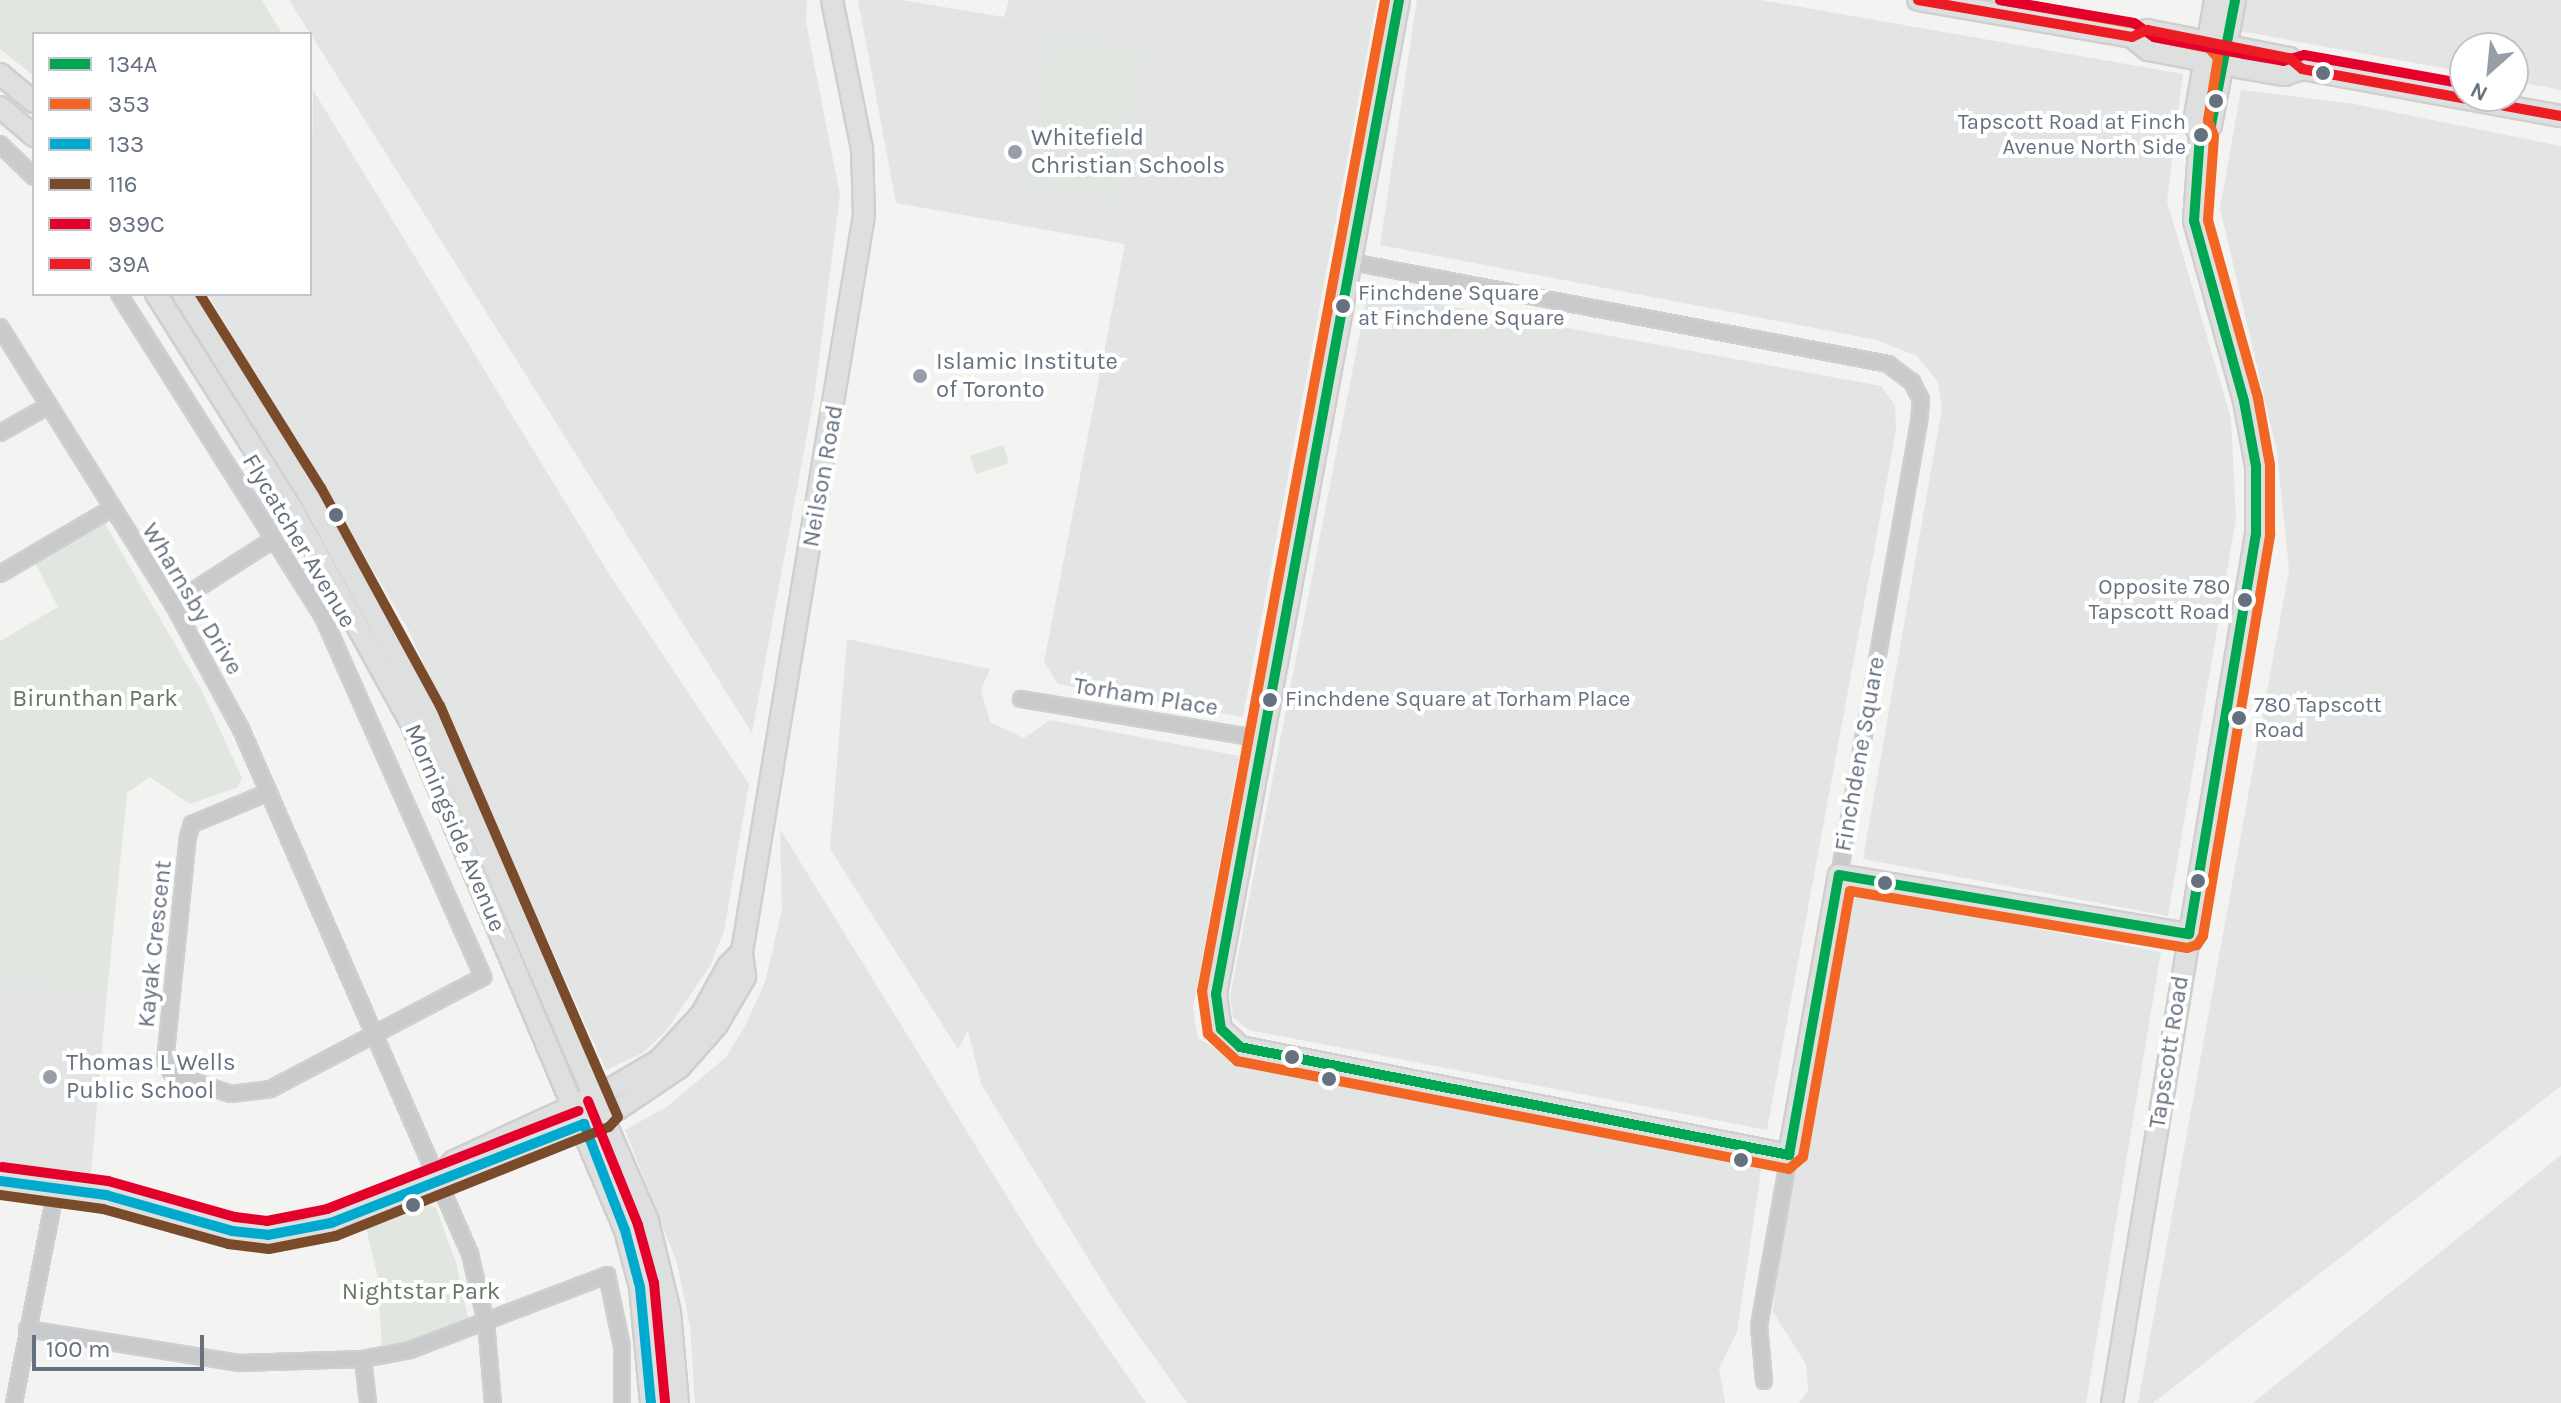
<!DOCTYPE html>
<style>
body{margin:0}
#map{position:relative;width:2561px;height:1403px;overflow:hidden;background:#f3f3f2;font-family:Karla,sans-serif}
div>[style]{position:absolute}
[style*='--x']{left:calc(var(--x)*1px);top:calc(var(--y)*1px);width:calc(var(--w)*1px);rotate:calc(var(--a)*1deg)}
.built>*{inset:0;background:#e3e5e4}
.green>*{inset:0;background:#e2e6e0}
.roads{filter:drop-shadow(2px 0 #cfcfd0) drop-shadow(-2px 0 #cfcfd0) drop-shadow(0 2px #cfcfd0) drop-shadow(0 -2px #cfcfd0)}
.street>*{height:14px;margin:-7px;padding:0 7px;transform-origin:7px;border-radius:7px;background:#c9cacb}
.secondary>*{height:20px;margin:-10px;padding:0 10px;transform-origin:10px;border-radius:10px;background:#dedfdf}
.bus-1>*{height:10px;margin:-5px;padding:0 5px;transform-origin:5px;border-radius:5px;background:#00a651}
.bus-2>*{height:10px;margin:-5px;padding:0 5px;transform-origin:5px;border-radius:5px;background:#f26522}
.bus-3>*{height:10px;margin:-5px;padding:0 5px;transform-origin:5px;border-radius:5px;background:#00a9ce}
.bus-4>*{height:10px;margin:-5px;padding:0 5px;transform-origin:5px;border-radius:5px;background:#7a4b2a}
.bus-5>*{height:10px;margin:-5px;padding:0 5px;transform-origin:5px;border-radius:5px;background:#e4002b}
.bus-6>*{height:10px;margin:-5px;padding:0 5px;transform-origin:5px;border-radius:5px;background:#ed1c24}
.dots>*{width:22px;height:22px;translate:-50% -50%;box-sizing:border-box;border:4px solid #fff;border-radius:50%}
span{translate:-50% -50%;white-space:nowrap;text-align:center;line-height:1.15;-webkit-text-stroke:8px #fff;paint-order:stroke}
.bus-label{font-size:22px;color:#66717f}
.right{translate:-100% -50%;text-align:right}
.left{translate:0 -50%;text-align:left}
.poi-label{font-size:24px;color:#66717f}
.street-label{font-size:24px;color:#66717f}
.park-label{font-size:24px;color:#667764}
.legend{position:absolute;left:32px;top:32px;width:280px;height:264px;box-sizing:border-box;background:#fff;border:2px solid #c2c6cc;margin:0;padding:10px 14px;list-style:none;font-size:24px;color:#66717f}
.legend li{display:flex;align-items:center;gap:16px;height:40px}
.legend b{width:40px;border:2px solid #c2c6cc}
.north{position:absolute;left:2449px;top:32px;width:80px;height:80px;box-sizing:border-box;background:#fff;border:2px solid #c2c6cc;border-radius:50%;rotate:207deg;font-size:22px;font-weight:700;line-height:32px;text-align:center;color:#66717f}
.north::after{content:'';display:block;margin:auto;width:28px;height:36px;background:#979ea7;clip-path:polygon(50% 0,100% 100%,50% 72%,0 100%)}
.scale{position:absolute;left:32px;top:1335px;width:172px;height:36px;box-sizing:border-box;border:4px solid #66717f;border-top:0;padding-left:10px;font-size:24px;line-height:28px;white-space:nowrap;color:#66717f;-webkit-text-stroke:6px #fff;paint-order:stroke}
</style>
<div id="map">
<div class="built">
<div style="clip-path:polygon(289px 0,807px 0,806px 22px,840px 195px,815px 391px,752px 733px)"></div>
<div style="clip-path:polygon(858px 0,902px 0,1004px 17px,1009px 0,1377px 0,1243px 717px,1058px 684px,1044px 662px,1125px 244px,896px 203px)"></div>
<div style="clip-path:polygon(1417px 0,1761px 0,2183px 74px,2167px 201px,2231px 418px,2236px 519px,2168px 916px,1863px 859px,1942px 408px,1938px 382px,1917px 356px,1877px 340px,1380px 245px)"></div>
<div style="clip-path:polygon(2245px 0,2561px 0,2561px 90px,2513px 81px,2513px 48px,2465px 48px,2465px 72px,2240px 31px)"></div>
<div style="clip-path:polygon(313px 90px,611px 577px,749px 784px,724px 931px,710px 966px,665px 1032px,643px 1053px,606px 1070px,408px 629px,207px 294px,310px 294px)"></div>
<div style="clip-path:polygon(2241px 90px,2354px 104px,2561px 146px,2561px 1086px,2153px 1403px,2138px 1403px,2289px 570px,2277px 452px,2220px 208px)"></div>
<div style="clip-path:polygon(1368px 291px,1881px 386px,1895px 405px,1896px 431px,1767px 1130px,1249px 1030px,1233px 1017px,1230px 996px)"></div>
<div style="clip-path:polygon(847px 639px,990px 669px,981px 690px,990px 722px,1024px 738px,1050px 720px,1239px 756px,1193px 1009px,1198px 1038px,1244px 1066px,1762px 1165px,1737px 1332px,1719px 1369px,1725px 1403px,1187px 1403px,1115px 1302px,981px 1084px,968px 1031px,958px 1049px,830px 849px)"></div>
<div style="clip-path:polygon(780px 829px,1037px 1245px,1146px 1403px,695px 1403px,690px 1326px,677px 1263px,625px 1130px,668px 1106px,727px 1056px,747px 1022px,765px 982px,782px 910px)"></div>
<div style="clip-path:polygon(1843px 892px,2161px 952px,2086px 1403px,1799px 1403px,1808px 1391px,1806px 1364px,1773px 1312px,1776px 1269px)"></div>
<div style="clip-path:polygon(0 979px,107px 992px,91px 1173px,0 1162px)"></div>
<div style="clip-path:polygon(2561px 1155px,2561px 1403px,2253px 1403px)"></div>
</div>
<div class="green">
<div style="clip-path:polygon(0 0,262px 0,282px 34px,34px 34px,34px 76px,0 49px)"></div>
<div style="clip-path:polygon(1052px 38px,1141px 54px,1115px 197px,1026px 180px)"></div>
<div style="clip-path:polygon(1003px 445px,1009px 463px,976px 474px,970px 456px)"></div>
<div style="clip-path:polygon(104px 522px,202px 691px,242px 778px,238px 787px,190px 804px,150px 777px,127px 793px,107px 992px,0 979px,0 641px,58px 607px,35px 563px)"></div>
<div style="clip-path:polygon(424px 1203px,436px 1208px,456px 1262px,468px 1318px,406px 1344px,382px 1348px,377px 1274px,366px 1227px)"></div>
</div>
<div class="roads">
<div class="street">
<div style="--x:0;--y:144;--w:47;--a:44.1"></div>
<div style="--x:1351;--y:262;--w:547;--a:10.75"></div>
<div style="--x:1888;--y:364;--w:30;--a:37"></div>
<div style="--x:1912;--y:382;--w:20;--a:63"></div>
<div style="--x:1921;--y:400;--w:22;--a:95"></div>
<div style="--x:1919;--y:422;--w:460;--a:100"></div>
<div style="--x:119;--y:294;--w:382;--a:57.7"></div>
<div style="--x:323;--y:617;--w:394;--a:66"></div>
<div style="--x:483;--y:977;--w:240;--a:152.2"></div>
<div style="--x:271;--y:1089;--w:40;--a:172.9"></div>
<div style="--x:231;--y:1094;--w:62;--a:-161.3"></div>
<div style="--x:172;--y:1074;--w:14;--a:-120"></div>
<div style="--x:165;--y:1062;--w:226;--a:-84.2"></div>
<div style="--x:188;--y:837;--w:14;--a:-73"></div>
<div style="--x:192;--y:824;--w:83;--a:-22.6"></div>
<div style="--x:0;--y:327;--w:327;--a:58"></div>
<div style="--x:173;--y:604;--w:142;--a:61.5"></div>
<div style="--x:241;--y:729;--w:573;--a:66.43"></div>
<div style="--x:470;--y:1254;--w:70;--a:76.8"></div>
<div style="--x:486;--y:1322;--w:81;--a:85.1"></div>
<div style="--x:0;--y:433;--w:55;--a:-29.4"></div>
<div style="--x:0;--y:574;--w:129;--a:-30.4"></div>
<div style="--x:173;--y:604;--w:120;--a:-32.8"></div>
<div style="--x:1021;--y:699;--w:245;--a:9.4"></div>
<div style="--x:27;--y:1329;--w:216;--a:9.1"></div>
<div style="--x:240;--y:1363;--w:123;--a:-1.9"></div>
<div style="--x:363;--y:1359;--w:48;--a:-10.8"></div>
<div style="--x:410;--y:1350;--w:211;--a:-20.8"></div>
<div style="--x:607;--y:1275;--w:74;--a:78.2"></div>
<div style="--x:622;--y:1347;--w:56;--a:90"></div>
<div style="--x:363;--y:1359;--w:44;--a:83.5"></div>
<div style="--x:1764;--y:1381;--w:55;--a:-95.2"></div>
<div style="--x:1759;--y:1326;--w:174;--a:-80"></div>
<div style="--x:14;--y:1403;--w:219;--a:-78.9"></div>
</div>
<div class="secondary">
<div style="--x:1399;--y:0;--w:1011;--a:100.43"></div>
<div style="--x:1216;--y:994;--w:35;--a:82"></div>
<div style="--x:1221;--y:1029;--w:26;--a:43"></div>
<div style="--x:1240;--y:1047;--w:560;--a:11.13"></div>
<div style="--x:1789;--y:1155;--w:284;--a:-79.9"></div>
<div style="--x:1839;--y:875;--w:355;--a:9.6"></div>
<div style="--x:1918;--y:0;--w:217;--a:9.8"></div>
<div style="--x:2132;--y:37;--w:21;--a:39"></div>
<div style="--x:2148;--y:50;--w:96;--a:10.8"></div>
<div style="--x:2242;--y:68;--w:43;--a:9.5"></div>
<div style="--x:2284;--y:75;--w:19;--a:-18"></div>
<div style="--x:2302;--y:69;--w:263;--a:10.3"></div>
<div style="--x:2132;--y:37;--w:17;--a:-25"></div>
<div style="--x:2147;--y:30;--w:145;--a:11.2"></div>
<div style="--x:2289;--y:58;--w:17;--a:40"></div>
<div style="--x:0;--y:74;--w:44;--a:39.5"></div>
<div style="--x:0;--y:107;--w:45;--a:40.5"></div>
<div style="--x:2200;--y:136;--w:16;--a:-45"></div>
<div style="--x:2211;--y:125;--w:127;--a:-79.1"></div>
<div style="--x:156;--y:294;--w:258;--a:57.7"></div>
<div style="--x:294;--y:512;--w:241;--a:61"></div>
<div style="--x:411;--y:723;--w:550;--a:67.12"></div>
<div style="--x:625;--y:1230;--w:59;--a:75.3"></div>
<div style="--x:640;--y:1287;--w:117;--a:84.6"></div>
<div style="--x:183;--y:294;--w:237;--a:57.9"></div>
<div style="--x:309;--y:495;--w:248;--a:61.4"></div>
<div style="--x:428;--y:713;--w:554;--a:66.58"></div>
<div style="--x:648;--y:1221;--w:94;--a:76.4"></div>
<div style="--x:670;--y:1312;--w:91;--a:85"></div>
<div style="--x:439;--y:1177;--w:22;--a:-47"></div>
<div style="--x:454;--y:1161;--w:172;--a:-24.8"></div>
<div style="--x:610;--y:1089;--w:57;--a:-30.6"></div>
<div style="--x:659;--y:1060;--w:62;--a:-47"></div>
<div style="--x:701;--y:1015;--w:56;--a:-61.1"></div>
<div style="--x:728;--y:966;--w:20;--a:-45"></div>
<div style="--x:0;--y:1181;--w:107;--a:7.5"></div>
<div style="--x:106;--y:1195;--w:131;--a:15.9"></div>
<div style="--x:232;--y:1231;--w:36;--a:6"></div>
<div style="--x:268;--y:1235;--w:37;--a:-6"></div>
<div style="--x:305;--y:1231;--w:336;--a:-21.3"></div>
<div style="--x:618;--y:1109;--w:75;--a:-34.1"></div>
<div style="--x:680;--y:1067;--w:56;--a:-48.6"></div>
<div style="--x:717;--y:1025;--w:56;--a:-59.7"></div>
<div style="--x:745;--y:977;--w:25;--a:-97"></div>
<div style="--x:742;--y:952;--w:747;--a:-80.6"></div>
<div style="--x:864;--y:215;--w:66;--a:-91.7"></div>
<div style="--x:862;--y:149;--w:152;--a:-101.4"></div>
<div style="--x:2112;--y:1403;--w:881;--a:-80.59"></div>
<div style="--x:2256;--y:534;--w:68;--a:-90"></div>
<div style="--x:2256;--y:466;--w:66;--a:-100.5"></div>
<div style="--x:2244;--y:401;--w:187;--a:-105.5"></div>
<div style="--x:2194;--y:221;--w:85;--a:-86"></div>
<div style="--x:2200;--y:136;--w:15;--a:-113"></div>
<div style="--x:2194;--y:122;--w:124;--a:-80.2"></div>
</div>
</div>
<div class="bus-1">
<div style="--x:1399;--y:0;--w:1011;--a:100.43"></div>
<div style="--x:1216;--y:994;--w:35;--a:82"></div>
<div style="--x:1221;--y:1029;--w:26;--a:43"></div>
<div style="--x:1240;--y:1047;--w:560;--a:11.13"></div>
<div style="--x:1839;--y:875;--w:355;--a:9.6"></div>
<div style="--x:2189;--y:934;--w:406;--a:-80.5"></div>
<div style="--x:2256;--y:534;--w:68;--a:-90"></div>
<div style="--x:2256;--y:466;--w:66;--a:-100.5"></div>
<div style="--x:2244;--y:401;--w:187;--a:-105.5"></div>
<div style="--x:2194;--y:221;--w:85;--a:-86"></div>
<div style="--x:2200;--y:136;--w:16;--a:-45"></div>
<div style="--x:2211;--y:125;--w:127;--a:-79.1"></div>
<div style="--x:1789;--y:1155;--w:284;--a:-79.9"></div>
</div>
<div class="bus-2">
<div style="--x:1385;--y:0;--w:1008;--a:100.46"></div>
<div style="--x:1202;--y:991;--w:43;--a:82.1"></div>
<div style="--x:1208;--y:1034;--w:40;--a:43"></div>
<div style="--x:1237;--y:1061;--w:562;--a:11.07"></div>
<div style="--x:1789;--y:1169;--w:18;--a:-41"></div>
<div style="--x:1803;--y:1157;--w:270;--a:-80"></div>
<div style="--x:1850;--y:891;--w:342;--a:9.6"></div>
<div style="--x:2187;--y:948;--w:10;--a:-17"></div>
<div style="--x:2197;--y:945;--w:11;--a:-56"></div>
<div style="--x:2203;--y:936;--w:408;--a:-80.5"></div>
<div style="--x:2270;--y:534;--w:69;--a:-90"></div>
<div style="--x:2270;--y:465;--w:68;--a:-100.2"></div>
<div style="--x:2258;--y:398;--w:185;--a:-105.7"></div>
<div style="--x:2208;--y:220;--w:84;--a:-85.9"></div>
<div style="--x:2214;--y:136;--w:17;--a:-111"></div>
<div style="--x:2208;--y:120;--w:63;--a:-80.8"></div>
<div style="--x:2218;--y:58;--w:13;--a:-132"></div>
<div style="--x:2209;--y:48;--w:56;--a:-168.7"></div>
<div style="--x:2154;--y:37;--w:22;--a:-144"></div>
<div style="--x:2136;--y:24;--w:138;--a:-170"></div>
</div>
<div class="bus-3">
<div style="--x:584;--y:1124;--w:114;--a:68.9"></div>
<div style="--x:625;--y:1230;--w:59;--a:75.3"></div>
<div style="--x:640;--y:1287;--w:117;--a:84.6"></div>
<div style="--x:0;--y:1181;--w:107;--a:7.5"></div>
<div style="--x:106;--y:1195;--w:131;--a:15.9"></div>
<div style="--x:232;--y:1231;--w:36;--a:6"></div>
<div style="--x:268;--y:1235;--w:64;--a:-10.8"></div>
<div style="--x:331;--y:1223;--w:272;--a:-21.4"></div>
</div>
<div class="bus-4">
<div style="--x:0;--y:1195;--w:104;--a:7.7"></div>
<div style="--x:103;--y:1209;--w:130;--a:15.6"></div>
<div style="--x:228;--y:1244;--w:41;--a:7"></div>
<div style="--x:269;--y:1249;--w:68;--a:-11"></div>
<div style="--x:336;--y:1236;--w:294;--a:-21.8"></div>
<div style="--x:609;--y:1127;--w:13;--a:-48"></div>
<div style="--x:618;--y:1117;--w:448;--a:-113.4"></div>
<div style="--x:440;--y:706;--w:248;--a:-118.6"></div>
<div style="--x:321;--y:488;--w:229;--a:-122"></div>
</div>
<div class="bus-5">
<div style="--x:2000;--y:0;--w:136;--a:9.7"></div>
<div style="--x:2134;--y:23;--w:24;--a:35"></div>
<div style="--x:2154;--y:37;--w:92;--a:10.7"></div>
<div style="--x:2244;--y:54;--w:40;--a:10"></div>
<div style="--x:2283;--y:61;--w:22;--a:-16"></div>
<div style="--x:2304;--y:55;--w:164;--a:10.2"></div>
<div style="--x:588;--y:1101;--w:134;--a:68"></div>
<div style="--x:638;--y:1225;--w:60;--a:74.6"></div>
<div style="--x:654;--y:1283;--w:120;--a:84.7"></div>
<div style="--x:2;--y:1167;--w:107;--a:7.5"></div>
<div style="--x:108;--y:1181;--w:132;--a:15.8"></div>
<div style="--x:235;--y:1217;--w:32;--a:7"></div>
<div style="--x:267;--y:1221;--w:61;--a:-11.3"></div>
<div style="--x:327;--y:1209;--w:270;--a:-21.3"></div>
</div>
<div class="bus-6">
<div style="--x:1918;--y:0;--w:217;--a:9.8"></div>
<div style="--x:2132;--y:37;--w:17;--a:-25"></div>
<div style="--x:2147;--y:30;--w:145;--a:11.2"></div>
<div style="--x:2289;--y:58;--w:17;--a:40"></div>
<div style="--x:2302;--y:69;--w:263;--a:10.3"></div>
</div>
<div class="dots">
<div style="left:2323px;top:73px;background:#66717f"></div>
<div style="left:2216px;top:101px;background:#66717f"></div>
<div style="left:2201px;top:135px;background:#66717f"></div>
<div style="left:1015px;top:152px;background:#979ea7"></div>
<div style="left:1343px;top:306px;background:#66717f"></div>
<div style="left:920px;top:376px;background:#979ea7"></div>
<div style="left:336px;top:515px;background:#66717f"></div>
<div style="left:2245px;top:600px;background:#66717f"></div>
<div style="left:1270px;top:700px;background:#66717f"></div>
<div style="left:2239px;top:718px;background:#66717f"></div>
<div style="left:2198px;top:881px;background:#66717f"></div>
<div style="left:1885px;top:883px;background:#66717f"></div>
<div style="left:1292px;top:1057px;background:#66717f"></div>
<div style="left:50px;top:1077px;background:#979ea7"></div>
<div style="left:1329px;top:1079px;background:#66717f"></div>
<div style="left:1741px;top:1160px;background:#66717f"></div>
<div style="left:413px;top:1205px;background:#66717f"></div>
</div>
<div class="bus-label">
<span class="right" style="left:2186px;top:135px">Tapscott Road at Finch<br>Avenue North Side</span>
<span class="left" style="left:1358px;top:306px">Finchdene Square<br>at Finchdene Square</span>
<span class="right" style="left:2230px;top:600px">Opposite 780<br>Tapscott Road</span>
<span class="left" style="left:1285px;top:700px">Finchdene Square at Torham Place</span>
<span class="left" style="left:2254px;top:718px">780 Tapscott<br>Road</span>
</div>
<div class="poi-label">
<span class="left" style="left:1031px;top:152px">Whitefield<br>Christian Schools</span>
<span class="left" style="left:936px;top:376px">Islamic Institute<br>of Toronto</span>
<span class="left" style="left:66px;top:1077px">Thomas L Wells<br>Public School</span>
</div>
<div class="street-label">
<span style="left:823px;top:476px;rotate:-80deg">Neilson Road</span>
<span style="left:299px;top:541px;rotate:59deg">Flycatcher Avenue</span>
<span style="left:192px;top:599px;rotate:59deg">Wharnsby Drive</span>
<span style="left:1146px;top:697px;rotate:9deg">Torham Place</span>
<span style="left:1860px;top:754px;rotate:-80deg">Finchdene Square</span>
<span style="left:455px;top:828px;rotate:67deg">Morningside Avenue</span>
<span style="left:155px;top:944px;rotate:-84deg">Kayak Crescent</span>
<span style="left:2169px;top:1052px;rotate:-81deg">Tapscott Road</span>
</div>
<div class="park-label">
<span style="left:95px;top:699px">Birunthan Park</span>
<span style="left:421px;top:1292px">Nightstar Park</span>
</div>
<ul class="legend">
<li><b style="height:10px;background:#00a651"></b>134A</li>
<li><b style="height:10px;background:#f26522"></b>353</li>
<li><b style="height:10px;background:#00a9ce"></b>133</li>
<li><b style="height:10px;background:#7a4b2a"></b>116</li>
<li><b style="height:10px;background:#e4002b"></b>939C</li>
<li><b style="height:10px;background:#ed1c24"></b>39A</li>
</ul>
<div class="north">N</div>
<div class="scale">100 m</div>
</div>
